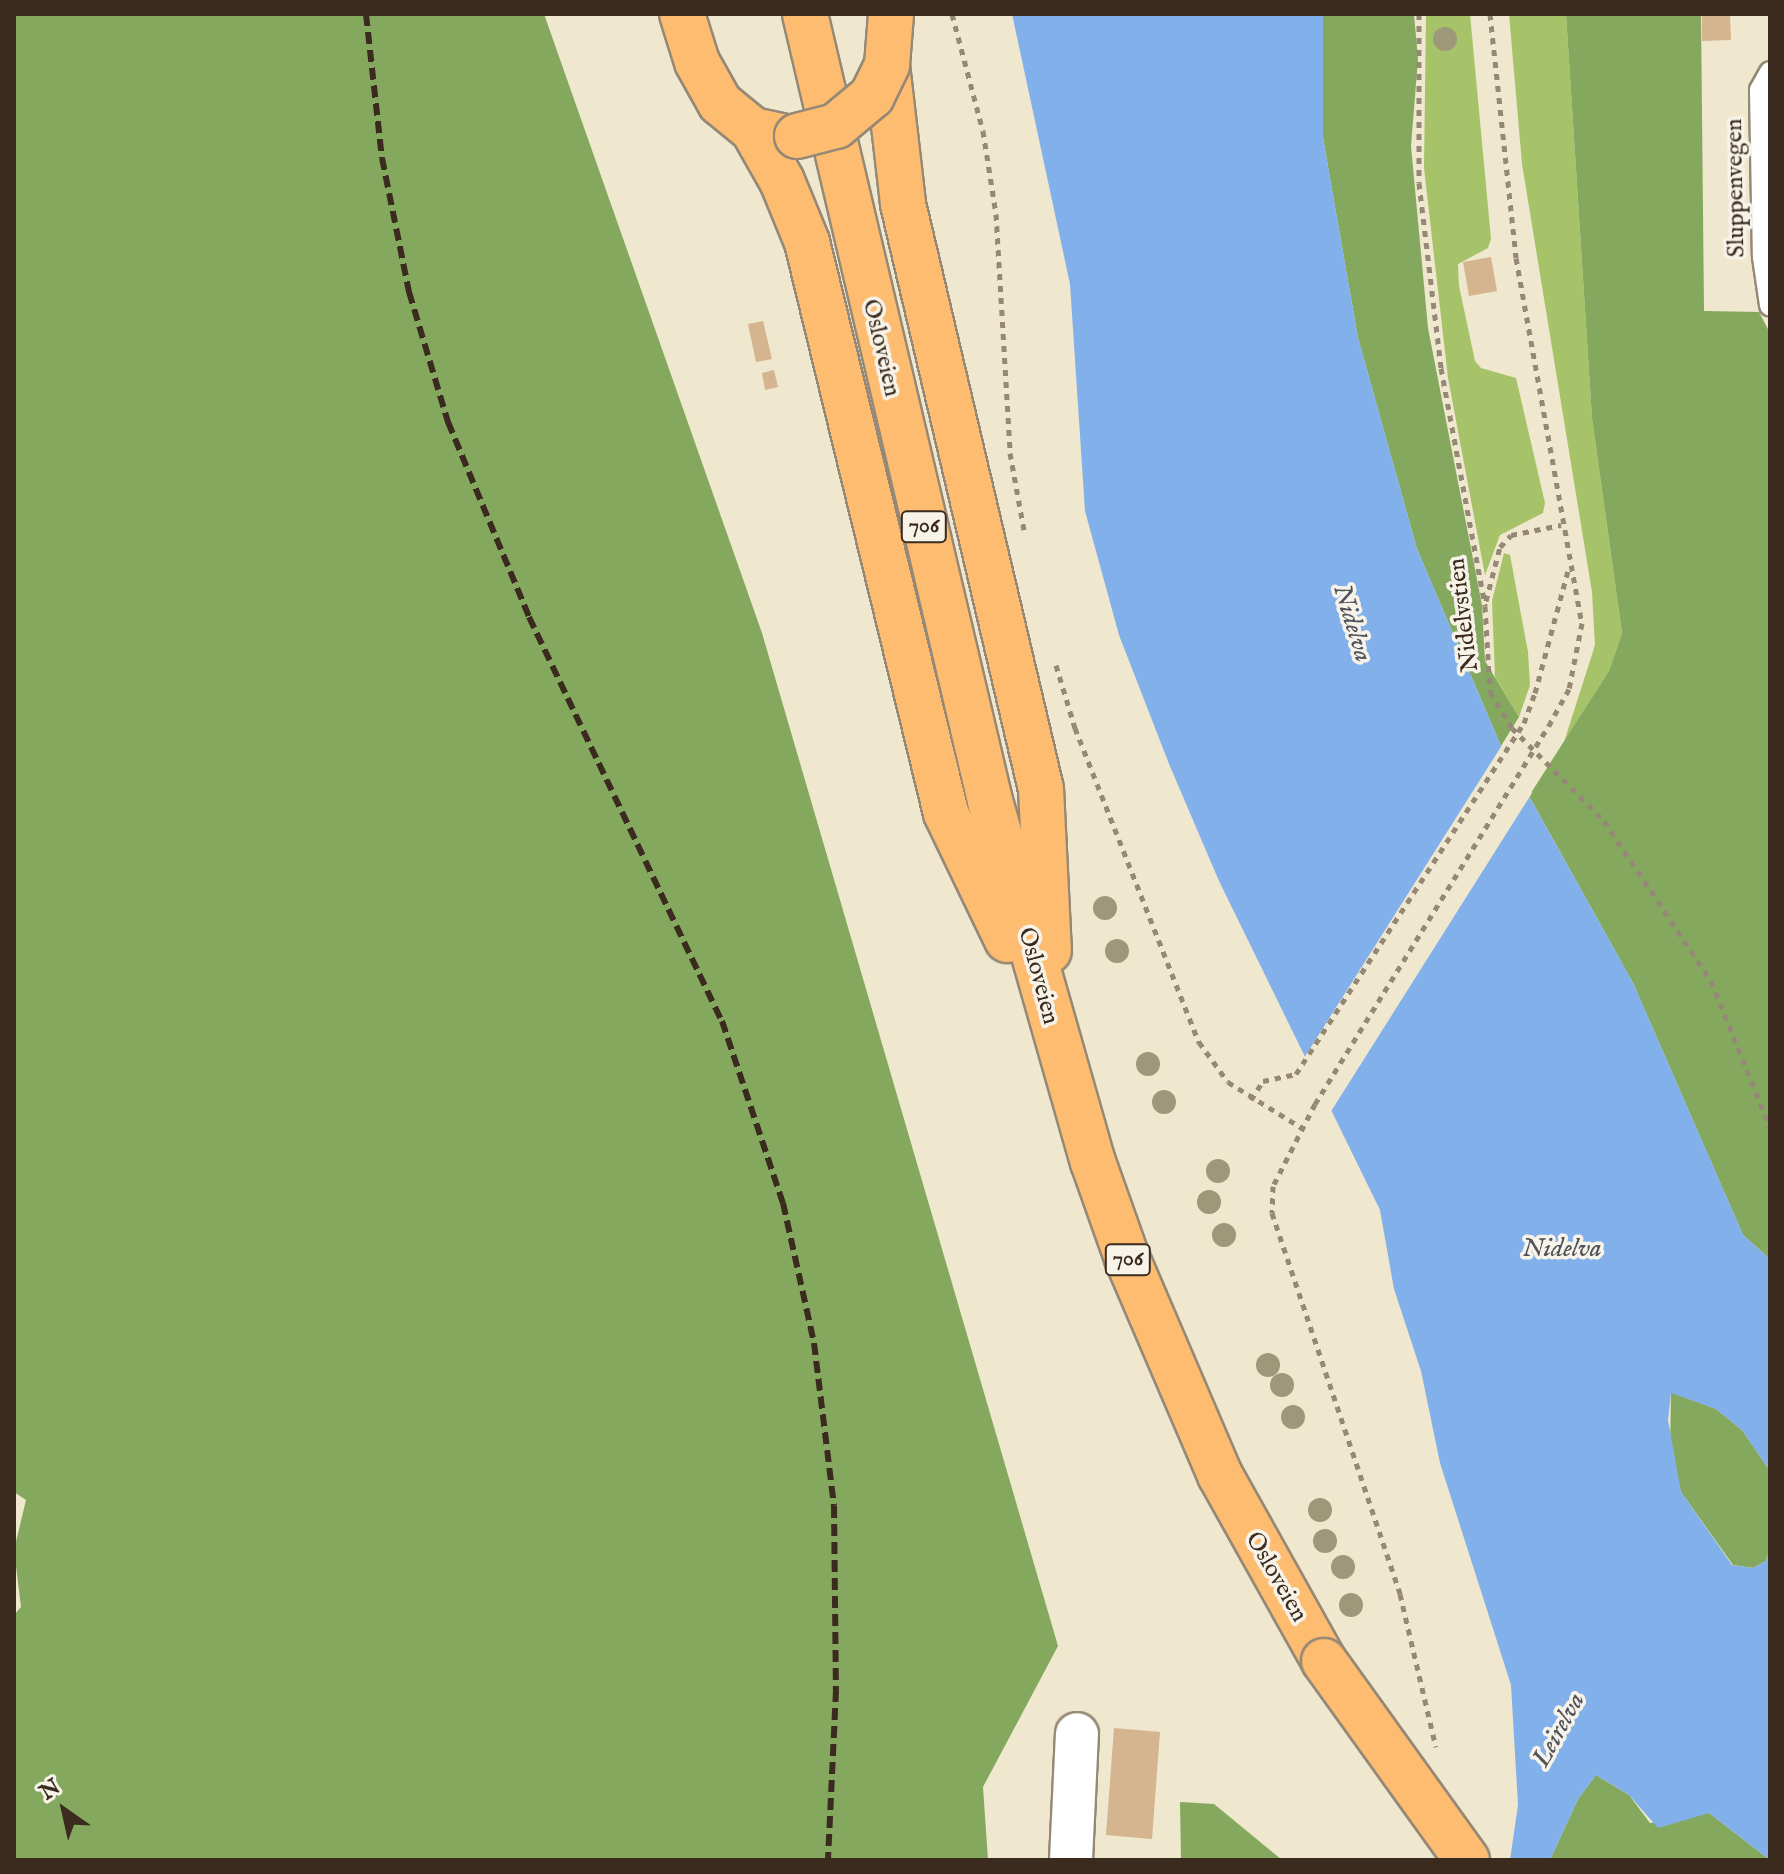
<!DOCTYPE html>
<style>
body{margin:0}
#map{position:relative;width:1784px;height:1874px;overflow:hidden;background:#efe7ce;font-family:"IM FELL English",serif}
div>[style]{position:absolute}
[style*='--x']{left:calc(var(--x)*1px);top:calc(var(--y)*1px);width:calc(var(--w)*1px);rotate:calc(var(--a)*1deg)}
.green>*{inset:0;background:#a6c36a}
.forest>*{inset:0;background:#84a95e}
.water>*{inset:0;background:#81b0eb}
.pier>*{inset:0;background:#efe7ce}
.building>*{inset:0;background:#d4b58f}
.path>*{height:5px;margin-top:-2.5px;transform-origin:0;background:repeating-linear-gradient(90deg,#958876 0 6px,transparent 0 12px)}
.roads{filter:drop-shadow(2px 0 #958876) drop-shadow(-2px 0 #958876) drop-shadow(0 2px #958876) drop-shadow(0 -2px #958876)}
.service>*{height:20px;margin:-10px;padding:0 10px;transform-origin:10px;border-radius:10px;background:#fff}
.minor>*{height:42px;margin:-21px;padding:0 21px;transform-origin:21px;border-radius:21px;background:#fff}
.trunk>*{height:44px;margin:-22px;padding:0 22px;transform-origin:22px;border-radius:22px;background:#fdbc70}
.rail>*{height:6px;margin-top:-3px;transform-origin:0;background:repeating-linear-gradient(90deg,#3b2a1e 0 12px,transparent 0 18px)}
.path-bridge>*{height:5px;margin-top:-2.5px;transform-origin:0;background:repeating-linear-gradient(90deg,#958876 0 6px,transparent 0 12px)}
.bridges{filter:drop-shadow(2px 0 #958876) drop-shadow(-2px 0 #958876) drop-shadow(0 2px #958876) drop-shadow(0 -2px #958876)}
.trunk-bridge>*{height:44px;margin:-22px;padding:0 22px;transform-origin:22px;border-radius:22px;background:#fdbc70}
.trees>*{width:24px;height:24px;margin:-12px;border-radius:50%;background:#9e987a}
span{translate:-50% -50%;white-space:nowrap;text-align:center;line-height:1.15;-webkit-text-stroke:7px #f7f3e8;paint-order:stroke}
.shield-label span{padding:2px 6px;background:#f7f3e8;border:2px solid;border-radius:6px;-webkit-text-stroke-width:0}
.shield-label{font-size:22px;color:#3b2a1e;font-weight:700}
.street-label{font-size:24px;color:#3b2a1e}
.water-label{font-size:26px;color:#50525c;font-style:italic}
.frame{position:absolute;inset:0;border:16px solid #3b2a1e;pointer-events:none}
.north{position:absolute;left:24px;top:1770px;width:80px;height:80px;-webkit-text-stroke:6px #f7f3e8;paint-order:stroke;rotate:326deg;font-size:22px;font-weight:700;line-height:32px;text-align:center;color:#3b2a1e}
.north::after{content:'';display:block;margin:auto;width:28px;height:36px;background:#3b2a1e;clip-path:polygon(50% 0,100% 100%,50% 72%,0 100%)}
</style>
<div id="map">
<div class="green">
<div style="clip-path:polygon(1426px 14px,1470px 14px,1491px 239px,1488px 248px,1458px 264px,1459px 286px,1475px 361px,1481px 368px,1516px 378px,1545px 503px,1543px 513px,1500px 535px,1485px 575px,1448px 378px,1424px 168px)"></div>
<div style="clip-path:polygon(1509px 14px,1566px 14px,1592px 418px,1622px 633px,1609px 671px,1564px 742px,1595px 645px,1592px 592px,1522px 164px)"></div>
<div style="clip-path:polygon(1504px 553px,1510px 555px,1528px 652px,1530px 685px,1519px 717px,1495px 677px,1492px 601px)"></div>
</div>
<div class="forest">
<div style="clip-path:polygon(14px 14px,544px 14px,762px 633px,1058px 1646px,983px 1787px,988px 1860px,14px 1860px,14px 1615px,21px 1607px,14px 1550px,26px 1500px,14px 1492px)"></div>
<div style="clip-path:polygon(1323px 14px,1414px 14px,1418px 59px,1411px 146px,1428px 328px,1482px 605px,1485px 661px,1519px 717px,1501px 746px,1417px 549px,1358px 338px,1323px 138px)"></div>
<div style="clip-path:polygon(1566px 14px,1701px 14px,1704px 311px,1759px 312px,1770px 333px,1770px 1259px,1743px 1235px,1633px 983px,1529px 796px,1609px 671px,1622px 633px,1592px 418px)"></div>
<div style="clip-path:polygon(1671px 1392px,1716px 1409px,1742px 1430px,1770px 1471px,1770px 1548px,1766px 1561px,1753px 1568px,1733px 1565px,1681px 1492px,1670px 1450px)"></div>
<div style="clip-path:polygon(1596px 1775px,1629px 1795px,1650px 1823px,1709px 1813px,1770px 1860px,1550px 1860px,1578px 1799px)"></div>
<div style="clip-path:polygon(1180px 1802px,1214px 1804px,1282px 1860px,1181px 1860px)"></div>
</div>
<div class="water">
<div style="clip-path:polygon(1012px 14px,1323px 14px,1323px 138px,1358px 338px,1417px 549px,1501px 746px,1633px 983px,1743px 1235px,1770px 1259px,1770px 1471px,1742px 1430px,1716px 1409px,1671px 1393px,1668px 1420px,1681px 1492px,1732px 1565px,1753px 1568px,1766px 1561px,1770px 1548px,1770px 1860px,1709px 1813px,1658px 1828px,1629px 1795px,1596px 1775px,1578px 1799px,1550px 1860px,1510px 1860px,1518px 1805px,1511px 1685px,1440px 1463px,1421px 1371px,1394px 1289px,1380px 1210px,1219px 881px,1169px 764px,1119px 635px,1085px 511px,1070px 284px)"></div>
</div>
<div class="pier">
<div style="clip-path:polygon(1504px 742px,1532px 793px,1330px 1113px,1304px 1058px)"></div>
</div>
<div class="building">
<div style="clip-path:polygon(1702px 14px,1730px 14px,1731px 40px,1702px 41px)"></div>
<div style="clip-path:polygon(1491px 257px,1497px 291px,1469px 296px,1463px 262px)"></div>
<div style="clip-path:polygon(763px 321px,772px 359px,756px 362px,748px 324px)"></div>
<div style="clip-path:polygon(774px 370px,778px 387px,765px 390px,762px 373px)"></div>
<div style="clip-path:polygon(1114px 1728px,1160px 1732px,1152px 1839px,1106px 1835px)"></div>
</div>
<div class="path">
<div style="--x:952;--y:14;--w:121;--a:75.2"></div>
<div style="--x:983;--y:131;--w:84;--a:81.1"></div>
<div style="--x:996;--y:214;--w:239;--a:86.6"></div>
<div style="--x:1010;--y:453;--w:78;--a:79.7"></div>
<div style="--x:1419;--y:14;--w:169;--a:90"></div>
<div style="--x:1419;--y:183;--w:186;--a:83.2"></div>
<div style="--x:1441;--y:368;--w:242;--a:79.5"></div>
<div style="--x:1485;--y:606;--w:86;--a:86.7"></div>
<div style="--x:1490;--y:692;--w:42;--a:58.6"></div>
<div style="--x:1512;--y:728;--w:131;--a:45.3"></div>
<div style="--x:1604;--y:821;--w:192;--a:56.2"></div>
<div style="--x:1711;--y:981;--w:158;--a:68.1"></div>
<div style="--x:1490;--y:14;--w:245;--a:83.9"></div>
<div style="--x:1516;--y:258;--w:371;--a:79.8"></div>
<div style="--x:1582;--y:623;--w:67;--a:101.1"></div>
<div style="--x:1569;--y:689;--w:38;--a:119"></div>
<div style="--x:1486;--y:601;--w:56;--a:-75.5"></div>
<div style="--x:1500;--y:547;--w:16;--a:-47"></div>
<div style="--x:1511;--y:535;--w:51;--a:-11.3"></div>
<div style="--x:1056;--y:665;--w:66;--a:73.2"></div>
<div style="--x:1075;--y:728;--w:338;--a:68.5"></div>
<div style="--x:1199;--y:1042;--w:49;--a:54.1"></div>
<div style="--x:1228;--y:1082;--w:87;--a:31.9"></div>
<div style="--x:1535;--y:693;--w:126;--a:-74.9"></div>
<div style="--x:1251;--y:1100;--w:22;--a:-58"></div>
<div style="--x:1263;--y:1081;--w:34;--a:-12"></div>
<div style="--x:1315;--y:1104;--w:92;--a:117.1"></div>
<div style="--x:1273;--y:1186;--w:27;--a:92"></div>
<div style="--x:1272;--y:1213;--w:402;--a:71.4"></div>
<div style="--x:1400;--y:1594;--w:157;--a:76.8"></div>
</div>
<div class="roads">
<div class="service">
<div style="--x:1770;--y:72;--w:21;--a:119"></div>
<div style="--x:1760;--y:90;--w:167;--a:89"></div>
<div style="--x:1763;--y:257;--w:49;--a:81.7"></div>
</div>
<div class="minor">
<div style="--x:1071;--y:1860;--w:126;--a:-87.3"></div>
</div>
<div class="trunk">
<div style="--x:682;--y:14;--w:50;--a:72.6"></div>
<div style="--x:697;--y:62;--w:47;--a:60.7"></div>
<div style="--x:720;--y:103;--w:43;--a:39.3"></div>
<div style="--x:753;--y:130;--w:29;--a:12"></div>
<div style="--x:805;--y:14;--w:808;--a:76.77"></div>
<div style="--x:990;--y:801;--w:375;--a:74.1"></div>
<div style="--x:1093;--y:1162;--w:102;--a:70.5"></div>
<div style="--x:1127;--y:1258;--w:236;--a:66.8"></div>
<div style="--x:1220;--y:1475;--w:213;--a:60.8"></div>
<div style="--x:887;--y:65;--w:140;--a:83.4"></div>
<div style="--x:903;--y:204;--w:601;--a:76.73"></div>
<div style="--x:1041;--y:789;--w:162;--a:87.2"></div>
<div style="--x:753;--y:130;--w:59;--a:60.4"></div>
<div style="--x:782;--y:181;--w:66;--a:67.7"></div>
<div style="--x:807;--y:242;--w:588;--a:76.32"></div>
<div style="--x:946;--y:813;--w:141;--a:64.3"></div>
</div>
</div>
<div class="rail">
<div style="--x:366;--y:14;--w:145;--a:83.7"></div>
<div style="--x:382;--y:158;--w:137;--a:78.6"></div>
<div style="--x:409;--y:292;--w:136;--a:73.3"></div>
<div style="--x:448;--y:422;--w:211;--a:67.4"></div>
<div style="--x:529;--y:617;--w:448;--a:64.5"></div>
<div style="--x:722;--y:1021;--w:192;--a:71.5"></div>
<div style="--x:783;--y:1203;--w:143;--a:77.5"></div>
<div style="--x:814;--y:1343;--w:164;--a:83"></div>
<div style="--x:834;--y:1506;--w:184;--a:89.4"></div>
<div style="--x:836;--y:1690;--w:170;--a:92.7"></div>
</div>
<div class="path-bridge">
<div style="--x:1296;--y:1074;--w:419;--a:-57"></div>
<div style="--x:1524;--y:723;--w:32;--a:-70"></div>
<div style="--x:1315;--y:1104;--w:449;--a:-58.3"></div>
</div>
<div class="bridges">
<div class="trunk-bridge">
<div style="--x:797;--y:136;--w:40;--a:-14.4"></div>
<div style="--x:836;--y:126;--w:47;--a:-39.8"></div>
<div style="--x:872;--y:96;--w:34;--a:-64"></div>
<div style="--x:887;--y:65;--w:51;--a:-85.5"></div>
<div style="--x:1324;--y:1661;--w:245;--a:54.3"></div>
</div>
</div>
<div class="trees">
<div style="left:1445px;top:39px"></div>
<div style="left:1105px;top:908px"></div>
<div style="left:1117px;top:951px"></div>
<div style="left:1148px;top:1064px"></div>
<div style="left:1164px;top:1102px"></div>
<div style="left:1218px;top:1171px"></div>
<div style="left:1209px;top:1202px"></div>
<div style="left:1224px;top:1235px"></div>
<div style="left:1268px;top:1365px"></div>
<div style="left:1282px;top:1385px"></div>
<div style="left:1293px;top:1417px"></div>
<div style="left:1320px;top:1510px"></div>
<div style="left:1325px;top:1541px"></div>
<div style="left:1343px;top:1567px"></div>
<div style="left:1351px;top:1605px"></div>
</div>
<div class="shield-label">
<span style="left:924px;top:527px">706</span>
<span style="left:1128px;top:1260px">706</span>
</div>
<div class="street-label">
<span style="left:1736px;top:188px;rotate:-91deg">Sluppenvegen</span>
<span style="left:881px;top:348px;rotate:77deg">Osloveien</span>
<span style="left:1464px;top:615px;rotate:-97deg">Nidelvstien</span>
<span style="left:1038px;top:976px;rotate:75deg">Osloveien</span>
<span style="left:1276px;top:1577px;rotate:60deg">Osloveien</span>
</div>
<div class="water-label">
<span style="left:1352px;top:623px;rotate:73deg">Nidelva</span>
<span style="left:1562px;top:1249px">Nidelva</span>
<span style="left:1559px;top:1730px;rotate:-61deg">Leirelva</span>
</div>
<div class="frame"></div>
<div class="north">N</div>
</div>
